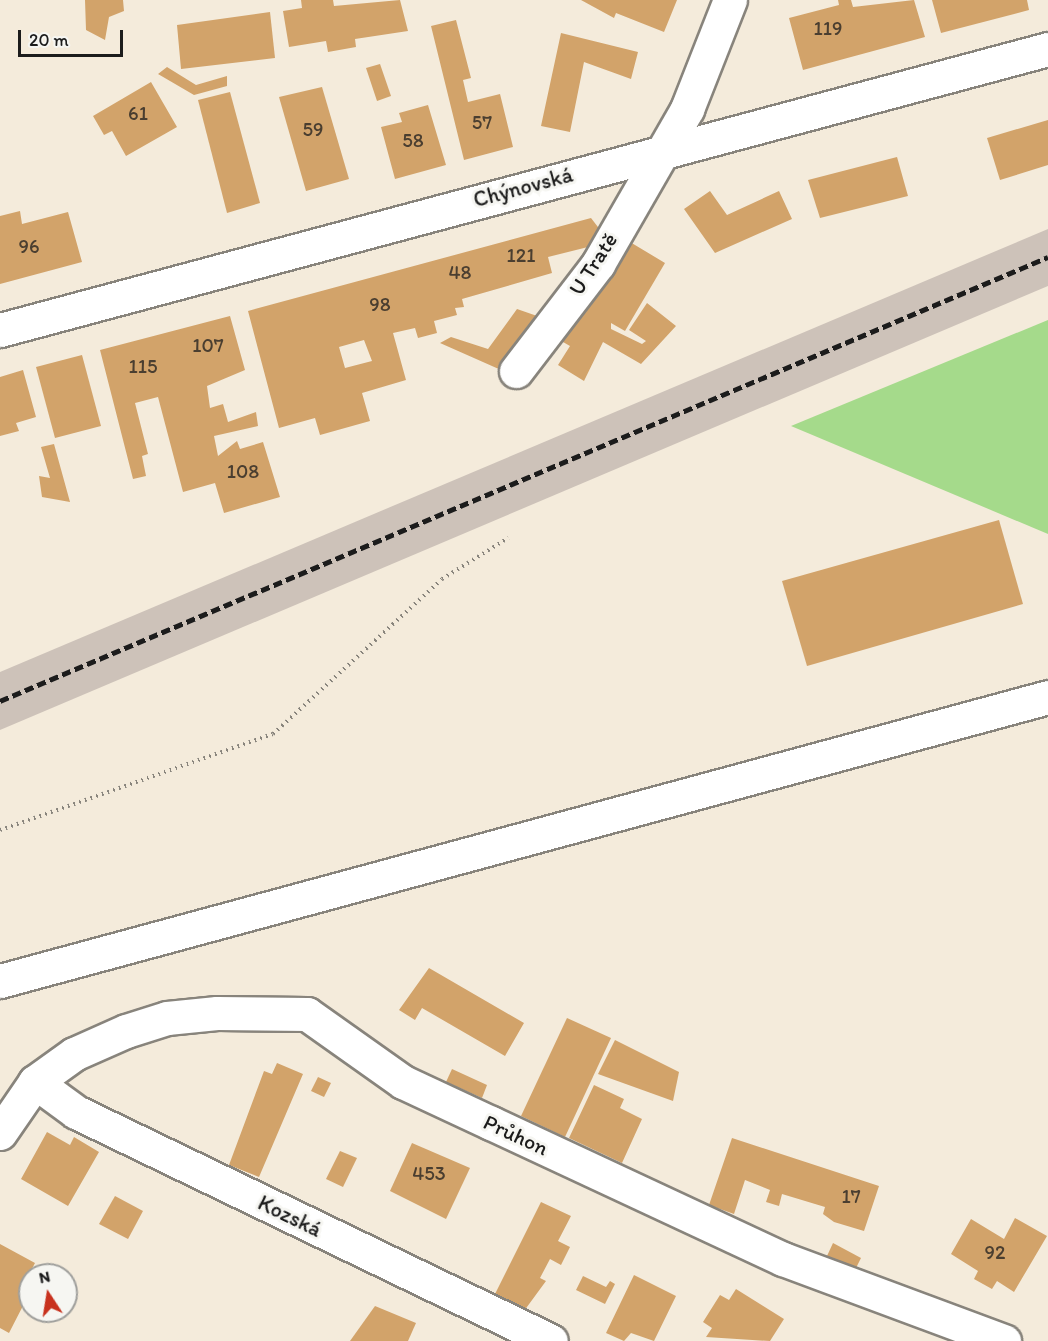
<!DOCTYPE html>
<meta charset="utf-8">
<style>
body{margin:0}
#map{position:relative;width:1048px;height:1341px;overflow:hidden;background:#f4ebdb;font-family:Itim,sans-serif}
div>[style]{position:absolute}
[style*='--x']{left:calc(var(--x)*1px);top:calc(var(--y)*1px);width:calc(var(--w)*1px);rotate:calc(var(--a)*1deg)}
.industrial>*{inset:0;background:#cdc2b9}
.green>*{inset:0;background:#a5da8b}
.building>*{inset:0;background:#d2a36a}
.path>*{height:4px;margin-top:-2px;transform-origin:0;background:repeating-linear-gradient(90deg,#88847c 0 1.5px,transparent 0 6px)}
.roads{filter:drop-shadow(2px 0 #88847c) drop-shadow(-2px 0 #88847c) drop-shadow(0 2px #88847c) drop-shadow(0 -2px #88847c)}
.minor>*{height:33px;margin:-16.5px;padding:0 16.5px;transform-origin:16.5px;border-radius:16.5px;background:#fff}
.major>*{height:33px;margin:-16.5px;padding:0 16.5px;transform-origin:16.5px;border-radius:16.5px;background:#fff}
.rail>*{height:4.5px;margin-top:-2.25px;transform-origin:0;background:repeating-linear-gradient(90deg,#1c1c1c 0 9px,transparent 0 13.5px)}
span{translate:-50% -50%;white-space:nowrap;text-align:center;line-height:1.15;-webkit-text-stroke:6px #f6f6f2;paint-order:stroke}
.number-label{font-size:20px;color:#4a3e30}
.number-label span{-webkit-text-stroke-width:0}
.street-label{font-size:22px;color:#1c1c1c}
.north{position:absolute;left:18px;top:1263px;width:60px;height:60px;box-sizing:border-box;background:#f6f6f2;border:2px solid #9f9f9c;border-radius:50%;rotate:348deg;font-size:16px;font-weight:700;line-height:24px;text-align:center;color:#1c1c1c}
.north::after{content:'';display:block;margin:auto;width:21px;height:27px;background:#c8321e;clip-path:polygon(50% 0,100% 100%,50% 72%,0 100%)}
.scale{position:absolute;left:18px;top:30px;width:105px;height:27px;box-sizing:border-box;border:3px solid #1c1c1c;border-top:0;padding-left:8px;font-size:18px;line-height:21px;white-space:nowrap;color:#1c1c1c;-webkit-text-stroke:4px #f6f6f2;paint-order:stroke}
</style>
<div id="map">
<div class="industrial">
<div style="clip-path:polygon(1048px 229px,1048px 286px,0 730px,0 672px)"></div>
</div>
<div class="green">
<div style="clip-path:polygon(1048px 320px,1048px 534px,791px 426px)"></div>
</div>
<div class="building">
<div style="clip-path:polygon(85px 0,123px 0,124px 11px,109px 17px,105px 40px,86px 30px)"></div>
<div style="clip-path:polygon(301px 0,333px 0,334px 6px,400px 0,408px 31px,355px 39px,356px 47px,328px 52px,326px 41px,289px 47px,283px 11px,302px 8px)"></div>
<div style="clip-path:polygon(581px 0,677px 0,664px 32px,616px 13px,614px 18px)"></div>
<div style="clip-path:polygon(838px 0,851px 0,853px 7px,914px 0,925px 37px,803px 70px,789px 18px,839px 5px)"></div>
<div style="clip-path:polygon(932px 0,1027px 0,1029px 10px,941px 33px)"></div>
<div style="clip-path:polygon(270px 12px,275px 58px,181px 69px,177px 25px)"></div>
<div style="clip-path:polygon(456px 20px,471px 78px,463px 80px,468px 102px,500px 94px,513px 147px,464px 160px,431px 26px)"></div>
<div style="clip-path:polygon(561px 33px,638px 52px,631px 79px,584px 62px,570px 132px,541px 126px)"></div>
<div style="clip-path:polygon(380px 64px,391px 96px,377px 101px,366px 68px)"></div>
<div style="clip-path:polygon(167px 67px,196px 85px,227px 76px,227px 86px,194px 95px,158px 74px)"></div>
<div style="clip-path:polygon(151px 82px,177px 127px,126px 156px,112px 131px,104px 135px,93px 116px)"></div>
<div style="clip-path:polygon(322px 87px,349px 179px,306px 191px,279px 97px)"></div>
<div style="clip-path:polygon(230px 92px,260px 203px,227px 213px,198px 100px)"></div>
<div style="clip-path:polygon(428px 105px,446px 165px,395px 179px,381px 127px,402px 122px,399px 113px)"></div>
<div style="clip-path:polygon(1048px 120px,1048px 165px,1000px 180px,987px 138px)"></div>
<div style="clip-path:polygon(897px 157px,908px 196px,820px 218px,808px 180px)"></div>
<div style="clip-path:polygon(710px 191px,727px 215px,779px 191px,792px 219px,715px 253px,684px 209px)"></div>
<div style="clip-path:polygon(20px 211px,22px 224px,68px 212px,82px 262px,0 284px,0 216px)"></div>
<div style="clip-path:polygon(evenodd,591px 218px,601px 231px,588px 247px,548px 257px,552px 273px,462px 299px,464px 307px,455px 308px,457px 315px,434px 321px,437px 333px,418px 338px,415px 328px,393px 333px,406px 380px,362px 393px,370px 421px,320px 435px,315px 418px,279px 428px,248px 311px,591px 218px,364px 340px,372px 361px,345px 368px,339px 347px,364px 340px)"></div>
<div style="clip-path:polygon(625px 239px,665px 263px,625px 331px,611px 323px,611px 329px,642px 344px,646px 341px,629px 330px,647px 303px,676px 326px,641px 364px,603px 342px,584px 381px,558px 365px,570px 346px,556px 338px,580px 306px,585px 308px)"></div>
<div style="clip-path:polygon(517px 309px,540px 317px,501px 370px,440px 343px,451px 337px,488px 349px)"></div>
<div style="clip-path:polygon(230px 316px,245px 370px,207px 386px,210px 408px,223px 404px,228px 422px,256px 412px,258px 426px,214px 436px,218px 456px,237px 441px,240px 449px,263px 442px,280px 497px,224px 513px,215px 483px,183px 492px,158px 397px,135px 403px,148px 454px,142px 456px,146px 476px,133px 479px,100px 350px)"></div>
<div style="clip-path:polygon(82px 355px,101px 426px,55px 438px,36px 367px)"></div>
<div style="clip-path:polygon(23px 370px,36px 417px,16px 423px,19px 431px,0 436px,0 377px)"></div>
<div style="clip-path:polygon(54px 444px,70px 502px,42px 497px,39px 476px,50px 478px,41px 447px)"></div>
<div style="clip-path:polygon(999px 520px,1023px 604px,807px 666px,782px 581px)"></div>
<div style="clip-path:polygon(429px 968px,524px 1023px,505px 1056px,422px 1008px,415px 1020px,399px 1010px)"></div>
<div style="clip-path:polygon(567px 1018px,611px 1038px,565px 1137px,521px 1116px)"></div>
<div style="clip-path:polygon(615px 1040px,679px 1072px,673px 1101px,598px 1074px)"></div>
<div style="clip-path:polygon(277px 1063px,303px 1074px,259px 1177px,229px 1165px,264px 1071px,272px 1074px)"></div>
<div style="clip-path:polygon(452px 1069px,487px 1085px,482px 1098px,446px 1082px)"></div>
<div style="clip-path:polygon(318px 1077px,331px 1083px,324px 1097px,311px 1091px)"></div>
<div style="clip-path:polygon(594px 1085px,624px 1099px,620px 1108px,642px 1119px,622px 1163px,569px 1138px)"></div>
<div style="clip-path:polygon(47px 1132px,70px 1145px,74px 1137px,99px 1152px,68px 1206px,21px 1179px)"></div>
<div style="clip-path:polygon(732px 1138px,879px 1186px,864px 1231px,834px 1222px,823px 1214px,825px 1207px,782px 1194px,779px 1206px,766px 1202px,770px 1190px,745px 1180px,734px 1214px,709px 1205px)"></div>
<div style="clip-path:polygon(412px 1143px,470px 1168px,446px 1219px,390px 1191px)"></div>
<div style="clip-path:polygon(340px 1151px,357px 1158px,343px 1187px,326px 1179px)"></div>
<div style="clip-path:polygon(115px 1196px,143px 1211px,128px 1239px,99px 1224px)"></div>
<div style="clip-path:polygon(541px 1202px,571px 1216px,558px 1241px,570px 1247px,561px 1265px,550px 1259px,540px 1278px,546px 1281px,524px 1311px,494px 1296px)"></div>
<div style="clip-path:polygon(1015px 1218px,1047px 1236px,1014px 1292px,997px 1281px,992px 1289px,974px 1279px,978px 1271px,951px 1254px,971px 1219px,1004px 1239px)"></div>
<div style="clip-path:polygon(833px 1243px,861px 1258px,855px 1270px,827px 1256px)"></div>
<div style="clip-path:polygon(0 1244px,35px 1263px,20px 1292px,28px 1296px,9px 1333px,0 1328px)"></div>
<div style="clip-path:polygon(634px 1275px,676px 1296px,654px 1341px,631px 1333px,624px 1341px,606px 1333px)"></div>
<div style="clip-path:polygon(583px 1276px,606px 1287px,610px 1281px,615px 1284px,605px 1304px,576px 1290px)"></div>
<div style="clip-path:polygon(736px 1289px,784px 1319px,770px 1341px,706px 1337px,712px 1328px,703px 1322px,720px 1295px,729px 1300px)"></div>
<div style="clip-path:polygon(375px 1306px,416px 1323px,408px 1341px,350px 1341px)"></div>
</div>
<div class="path">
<div style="--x:0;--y:830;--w:289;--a:-19.4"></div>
<div style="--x:273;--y:734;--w:229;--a:-42.5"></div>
<div style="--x:442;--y:579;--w:78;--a:-31.8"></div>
</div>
<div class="roads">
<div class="minor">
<div style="--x:0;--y:330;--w:1085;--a:-15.01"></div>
<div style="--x:516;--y:371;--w:135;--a:-52.5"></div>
<div style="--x:598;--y:264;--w:179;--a:-60.1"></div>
<div style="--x:687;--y:109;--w:117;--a:-68.5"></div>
<div style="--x:35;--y:1082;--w:51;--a:36.2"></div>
<div style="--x:76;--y:1112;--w:527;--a:25.74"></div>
<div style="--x:0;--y:1133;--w:62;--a:-55.5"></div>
<div style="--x:35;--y:1082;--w:48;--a:-35.7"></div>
<div style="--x:74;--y:1054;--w:57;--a:-23.9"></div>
<div style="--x:126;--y:1031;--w:43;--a:-17.6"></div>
<div style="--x:167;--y:1018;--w:50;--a:-5.7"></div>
<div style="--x:217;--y:1013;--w:90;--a:0.6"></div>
<div style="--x:307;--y:1014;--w:118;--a:35.3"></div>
<div style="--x:403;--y:1082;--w:97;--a:25"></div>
<div style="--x:491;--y:1123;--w:322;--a:25"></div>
<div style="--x:783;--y:1259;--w:236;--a:20.4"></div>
</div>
<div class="major">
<div style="--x:0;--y:981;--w:1086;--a:-15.16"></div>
</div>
</div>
<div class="rail">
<div style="--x:0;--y:701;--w:1138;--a:-22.96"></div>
</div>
<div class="number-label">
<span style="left:828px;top:28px">119</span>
<span style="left:138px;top:113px">61</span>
<span style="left:482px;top:122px">57</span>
<span style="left:313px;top:129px">59</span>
<span style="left:413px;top:140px">58</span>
<span style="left:29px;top:246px">96</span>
<span style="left:521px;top:255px">121</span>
<span style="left:460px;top:272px">48</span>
<span style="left:380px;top:304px">98</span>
<span style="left:208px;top:345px">107</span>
<span style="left:143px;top:366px">115</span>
<span style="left:243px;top:471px">108</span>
<span style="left:429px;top:1173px">453</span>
<span style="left:851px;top:1196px">17</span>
<span style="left:995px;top:1252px">92</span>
</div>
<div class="street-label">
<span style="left:523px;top:187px;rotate:-15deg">Chýnovská</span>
<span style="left:593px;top:264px;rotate:-57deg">U Tratě</span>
<span style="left:516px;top:1135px;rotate:25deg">Průhon</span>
<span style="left:290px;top:1216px;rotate:26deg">Kozská</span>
</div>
<div class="north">N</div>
<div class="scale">20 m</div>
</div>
